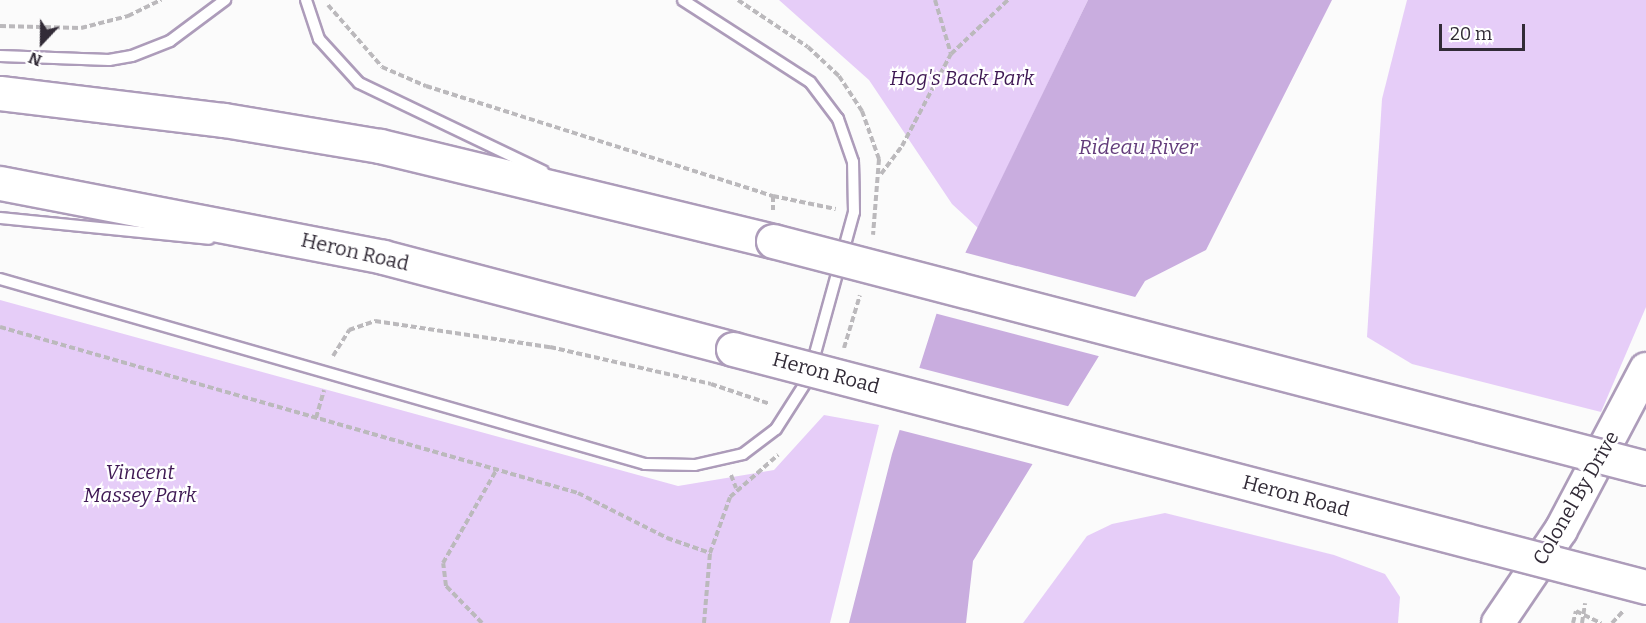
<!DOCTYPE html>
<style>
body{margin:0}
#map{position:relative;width:1646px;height:623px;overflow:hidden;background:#fbfbfb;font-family:Bitter,serif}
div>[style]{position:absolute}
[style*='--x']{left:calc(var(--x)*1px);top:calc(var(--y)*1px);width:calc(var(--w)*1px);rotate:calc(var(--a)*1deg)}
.green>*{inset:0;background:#e6cdf8}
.water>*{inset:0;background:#c9addf}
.pier>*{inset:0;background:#fbfbfb}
.path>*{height:4px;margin-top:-2px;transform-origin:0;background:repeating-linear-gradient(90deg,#bbb9bc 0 6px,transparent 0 9px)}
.roads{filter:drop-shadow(2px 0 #ad9cba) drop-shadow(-2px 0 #ad9cba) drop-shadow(0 2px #ad9cba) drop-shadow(0 -2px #ad9cba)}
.service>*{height:10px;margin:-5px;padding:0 5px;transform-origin:5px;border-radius:5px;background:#fff}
.secondary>*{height:32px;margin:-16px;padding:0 16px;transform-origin:16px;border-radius:16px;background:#fff}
.primary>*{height:33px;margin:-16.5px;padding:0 16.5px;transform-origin:16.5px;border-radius:16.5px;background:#fff}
.bridges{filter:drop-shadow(2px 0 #ad9cba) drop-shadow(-2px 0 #ad9cba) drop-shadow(0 2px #ad9cba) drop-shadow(0 -2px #ad9cba)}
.primary-bridge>*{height:33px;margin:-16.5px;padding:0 16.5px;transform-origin:16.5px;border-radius:16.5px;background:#fff}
span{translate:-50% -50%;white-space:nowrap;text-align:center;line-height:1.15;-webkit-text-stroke:4.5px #fff;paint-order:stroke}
.park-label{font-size:20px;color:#3f1954;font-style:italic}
.street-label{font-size:20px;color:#322b37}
.water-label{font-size:21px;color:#643e7c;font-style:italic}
.north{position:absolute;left:12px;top:12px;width:60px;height:60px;-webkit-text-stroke:4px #fff;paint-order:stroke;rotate:202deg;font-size:16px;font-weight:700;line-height:24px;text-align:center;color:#322b37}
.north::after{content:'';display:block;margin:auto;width:21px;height:27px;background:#322b37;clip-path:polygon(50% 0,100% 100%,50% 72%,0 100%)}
.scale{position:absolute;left:1439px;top:24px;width:86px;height:27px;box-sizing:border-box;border:3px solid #322b37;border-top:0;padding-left:8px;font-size:18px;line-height:21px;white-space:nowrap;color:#322b37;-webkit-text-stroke:4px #fff;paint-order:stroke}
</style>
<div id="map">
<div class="green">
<div style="clip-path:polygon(779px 0,1088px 0,978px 228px,952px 204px,869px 80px)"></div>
<div style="clip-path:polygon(1407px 0,1646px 0,1646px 307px,1601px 412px,1412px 364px,1367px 337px,1382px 99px)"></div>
<div style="clip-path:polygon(0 300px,678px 486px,774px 470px,824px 415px,879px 425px,830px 623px,0 623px)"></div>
<div style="clip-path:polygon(1165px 513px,1334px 555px,1385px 574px,1400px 597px,1398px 623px,1023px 623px,1087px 536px,1112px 524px)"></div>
</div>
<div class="water">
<div style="clip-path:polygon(1088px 0,1332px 0,1206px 250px,1145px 281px,973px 561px,966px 623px,849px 623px,892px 454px,938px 309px)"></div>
</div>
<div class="pier">
<div style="clip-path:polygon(963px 252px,1139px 298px,1102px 357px,934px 313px)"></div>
<div style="clip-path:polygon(916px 367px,1071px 407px,1036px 465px,896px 429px)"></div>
</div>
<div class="path">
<div style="--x:738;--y:0;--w:84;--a:33.9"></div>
<div style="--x:808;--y:47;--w:42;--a:43.1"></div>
<div style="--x:839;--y:76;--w:42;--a:56.7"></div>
<div style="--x:862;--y:111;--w:51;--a:70.5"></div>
<div style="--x:879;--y:159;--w:76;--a:94.5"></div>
<div style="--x:935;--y:0;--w:56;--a:73.5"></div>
<div style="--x:328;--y:5;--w:82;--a:48.9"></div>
<div style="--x:382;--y:67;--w:48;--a:23.4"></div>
<div style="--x:426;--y:86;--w:364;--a:17.6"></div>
<div style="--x:773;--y:196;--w:64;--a:11.7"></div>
<div style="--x:0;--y:26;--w:81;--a:1.4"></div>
<div style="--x:81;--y:28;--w:49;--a:-14.3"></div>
<div style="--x:128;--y:16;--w:37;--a:-26"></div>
<div style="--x:881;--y:174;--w:35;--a:-53"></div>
<div style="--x:902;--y:146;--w:104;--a:-62"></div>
<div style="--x:951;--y:54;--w:79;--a:-43.5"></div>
<div style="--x:773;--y:196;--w:14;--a:90"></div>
<div style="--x:0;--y:327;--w:601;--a:16.02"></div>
<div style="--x:578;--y:493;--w:100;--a:26.8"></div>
<div style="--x:667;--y:538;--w:46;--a:19.2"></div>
<div style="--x:844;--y:348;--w:55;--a:-73.2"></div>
<div style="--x:333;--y:356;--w:31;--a:-58"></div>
<div style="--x:349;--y:330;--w:28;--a:-19"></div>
<div style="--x:375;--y:321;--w:177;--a:8.5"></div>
<div style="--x:550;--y:347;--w:165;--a:12.9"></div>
<div style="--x:711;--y:384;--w:62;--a:18.7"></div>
<div style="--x:316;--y:418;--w:29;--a:-74"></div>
<div style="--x:731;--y:475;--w:14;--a:69"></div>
<div style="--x:482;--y:623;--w:52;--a:-134.2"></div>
<div style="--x:446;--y:586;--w:23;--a:-97"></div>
<div style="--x:443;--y:563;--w:106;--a:-60.1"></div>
<div style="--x:704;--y:623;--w:70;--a:-85.1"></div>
<div style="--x:710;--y:553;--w:59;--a:-70.3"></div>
<div style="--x:730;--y:497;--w:64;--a:-41.2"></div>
<div style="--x:1573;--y:623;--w:12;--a:-76"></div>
<div style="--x:1576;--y:611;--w:28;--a:26"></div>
<div style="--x:1582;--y:623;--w:20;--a:-81"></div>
<div style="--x:1612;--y:623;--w:16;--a:-47"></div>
</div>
<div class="roads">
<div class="service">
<div style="--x:306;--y:0;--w:41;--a:71.6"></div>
<div style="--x:319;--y:39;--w:59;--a:47.7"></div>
<div style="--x:359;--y:83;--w:204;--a:25.6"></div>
<div style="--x:0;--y:56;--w:109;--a:2.1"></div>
<div style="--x:109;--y:60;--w:23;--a:-10"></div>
<div style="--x:132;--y:56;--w:41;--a:-21.5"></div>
<div style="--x:170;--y:41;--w:69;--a:-36.7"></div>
<div style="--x:0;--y:218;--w:210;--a:5.7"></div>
<div style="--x:0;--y:279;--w:671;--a:16"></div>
<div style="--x:645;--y:464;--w:50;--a:1.1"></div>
<div style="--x:695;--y:465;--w:49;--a:-12.9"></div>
<div style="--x:743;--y:454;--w:41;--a:-37.1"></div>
<div style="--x:776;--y:429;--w:59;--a:-57.4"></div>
<div style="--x:808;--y:379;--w:173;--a:-74.6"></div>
<div style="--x:854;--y:212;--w:50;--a:-91.1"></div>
<div style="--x:853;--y:162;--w:46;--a:-109.2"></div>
<div style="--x:838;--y:119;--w:46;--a:-127.1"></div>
<div style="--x:810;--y:82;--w:151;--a:-147.2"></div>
</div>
<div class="secondary">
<div style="--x:1498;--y:623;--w:112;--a:-55.9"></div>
<div style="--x:1561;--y:530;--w:182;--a:-62.2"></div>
</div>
<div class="primary">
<div style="--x:0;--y:93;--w:226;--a:6.9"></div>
<div style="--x:224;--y:120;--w:158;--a:9.5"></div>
<div style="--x:380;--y:146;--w:404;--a:13.6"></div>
<div style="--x:0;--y:183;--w:390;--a:10.9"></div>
<div style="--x:383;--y:257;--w:362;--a:14.7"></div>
</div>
</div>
<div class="bridges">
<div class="primary-bridge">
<div style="--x:773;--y:241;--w:902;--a:14.58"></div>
<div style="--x:733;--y:349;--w:944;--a:14.61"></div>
</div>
</div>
<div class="park-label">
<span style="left:962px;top:78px">Hog's Back Park</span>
<span style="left:140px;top:484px">Vincent<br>Massey Park</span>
</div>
<div class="street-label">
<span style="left:355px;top:252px;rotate:13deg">Heron Road</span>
<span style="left:826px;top:373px;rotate:15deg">Heron Road</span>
<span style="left:1296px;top:496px;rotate:15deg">Heron Road</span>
<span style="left:1576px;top:498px;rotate:-60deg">Colonel By Drive</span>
</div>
<div class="water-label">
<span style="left:1138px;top:147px">Rideau River</span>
</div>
<div class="north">N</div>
<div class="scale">20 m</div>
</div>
